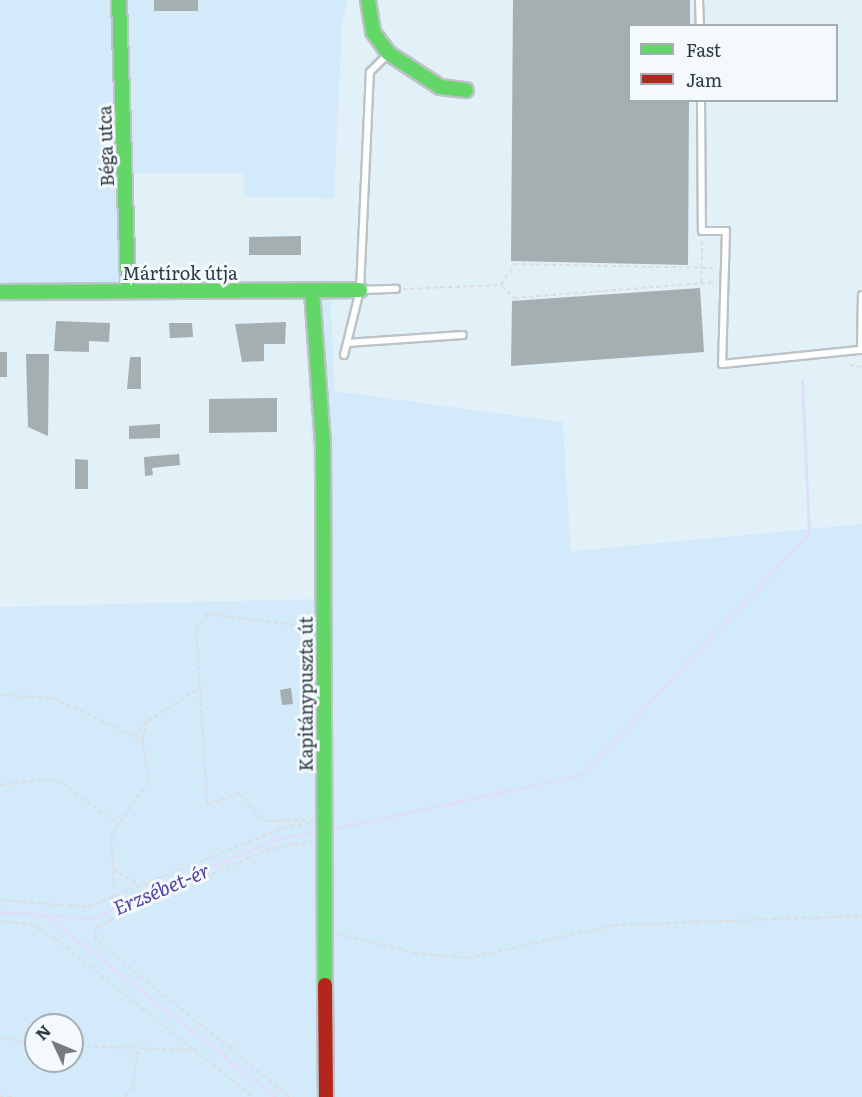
<!DOCTYPE html>
<meta charset="utf-8">
<style>
body{margin:0}
#map{position:relative;width:862px;height:1097px;overflow:hidden;background:#f5f8fb;font-family:Literata,serif}
div>[style]{position:absolute}
[style*='--x']{left:calc(var(--x)*1px);top:calc(var(--y)*1px);width:calc(var(--w)*1px);rotate:calc(var(--a)*1deg)}
.built>*{inset:0;background:#e2f0f8}
.green>*{inset:0;background:#d2eaf9}
.stream>*{height:3px;margin:-1.5px;padding:0 1.5px;transform-origin:1.5px;border-radius:1.5px;background:#dfe0f8}
.building>*{inset:0;background:#a5aeb0}
.path>*{height:1.5px;margin-top:-0.75px;transform-origin:0;background:repeating-linear-gradient(90deg,#dcddde 0 4.5px,transparent 0 7.5px)}
.roads{filter:drop-shadow(2px 0 #bcc3c7) drop-shadow(-2px 0 #bcc3c7) drop-shadow(0 2px #bcc3c7) drop-shadow(0 -2px #bcc3c7)}
.lane>*{height:6px;margin:-3px;padding:0 3px;transform-origin:3px;border-radius:3px;background:#fefefe}
.fast>*{height:14px;margin:-7px;padding:0 7px;transform-origin:7px;border-radius:7px;background:#63d668}
.jam>*{height:14px;margin:-7px;padding:0 7px;transform-origin:7px;border-radius:7px;background:#b3261e}
span{translate:-50% -50%;white-space:nowrap;text-align:center;line-height:1.15;-webkit-text-stroke:6px #f3f9fd;paint-order:stroke}
.street-label{font-size:18px;color:#2e3a41}
.water-label{font-size:20px;color:#5245a2;font-style:italic}
.legend{position:absolute;left:628px;top:24px;width:210px;height:78px;box-sizing:border-box;background:#f3f9fd;border:2px solid #a4adb2;margin:0;padding:8px 10px;list-style:none;font-size:18px;color:#2e3a41}
.legend li{display:flex;align-items:center;gap:12px;height:30px}
.legend b{width:30px;border:2px solid #a4adb2}
.north{position:absolute;left:24px;top:1013px;width:60px;height:60px;box-sizing:border-box;background:#f3f9fd;border:2px solid #a4adb2;border-radius:50%;rotate:314deg;font-size:16px;font-weight:700;line-height:24px;text-align:center;color:#2e3a41}
.north::after{content:'';display:block;margin:auto;width:21px;height:27px;background:#747c82;clip-path:polygon(50% 0,100% 100%,50% 72%,0 100%)}
</style>
<div id="map">
<div class="built">
<div style="clip-path:polygon(evenodd,348px 0,862px 0,862px 524px,571px 551px,563px 422px,335px 391px,330px 281px,304px 283px,320px 600px,0 607px,0 303px,136px 299px,132px 173px,244px 173px,342px 24px,348px 0,630px 26px,836px 26px,836px 100px,630px 100px,630px 26px)"></div>
</div>
<div class="green">
<div style="clip-path:polygon(0 0,348px 0,342px 24px,334px 198px,245px 197px,243px 173px,133px 173px,136px 299px,0 303px)"></div>
<div style="clip-path:polygon(evenodd,330px 280px,335px 391px,563px 422px,571px 551px,862px 524px,862px 1097px,0 1097px,0 607px,320px 599px,303px 283px,330px 280px,36px 1025px,72px 1025px,72px 1061px,36px 1061px,36px 1025px)"></div>
</div>
<div class="stream">
<div style="--x:331;--y:829;--w:256;--a:-12.2"></div>
<div style="--x:581;--y:775;--w:332;--a:-46.7"></div>
<div style="--x:809;--y:533;--w:152;--a:-92.6"></div>
<div style="--x:0;--y:912;--w:92;--a:3.7"></div>
<div style="--x:92;--y:918;--w:200;--a:-23.2"></div>
<div style="--x:276;--y:839;--w:42;--a:-11"></div>
<div style="--x:44;--y:914;--w:295;--a:38.3"></div>
</div>
<div class="building">
<div style="clip-path:polygon(154px 0,198px 0,198px 11px,154px 11px)"></div>
<div style="clip-path:polygon(513px 0,690px 0,690px 26px,630px 26px,630px 100px,689px 100px,688px 265px,511px 261px)"></div>
<div style="clip-path:polygon(301px 236px,301px 255px,249px 255px,249px 237px)"></div>
<div style="clip-path:polygon(700px 288px,704px 352px,511px 366px,512px 301px)"></div>
<div style="clip-path:polygon(56px 321px,110px 323px,109px 342px,89px 341px,89px 352px,54px 351px)"></div>
<div style="clip-path:polygon(286px 322px,285px 344px,264px 344px,264px 361px,242px 362px,235px 324px)"></div>
<div style="clip-path:polygon(169px 323px,192px 323px,193px 337px,170px 338px)"></div>
<div style="clip-path:polygon(0 352px,7px 352px,7px 377px,0 377px)"></div>
<div style="clip-path:polygon(26px 354px,49px 354px,48px 436px,28px 427px)"></div>
<div style="clip-path:polygon(130px 357px,141px 357px,141px 389px,127px 389px)"></div>
<div style="clip-path:polygon(277px 398px,277px 432px,209px 433px,209px 399px)"></div>
<div style="clip-path:polygon(160px 424px,160px 438px,129px 439px,129px 426px)"></div>
<div style="clip-path:polygon(179px 454px,180px 465px,152px 468px,153px 475px,145px 476px,144px 457px)"></div>
<div style="clip-path:polygon(75px 459px,88px 460px,88px 489px,75px 489px)"></div>
<div style="clip-path:polygon(291px 688px,293px 704px,282px 705px,280px 690px)"></div>
</div>
<div class="path">
<div style="--x:701;--y:283;--w:43;--a:-88.7"></div>
<div style="--x:502;--y:286;--w:17;--a:45"></div>
<div style="--x:514;--y:298;--w:203;--a:-4.5"></div>
<div style="--x:403;--y:289;--w:98;--a:-2.3"></div>
<div style="--x:501;--y:285;--w:25;--a:-58"></div>
<div style="--x:514;--y:264;--w:202;--a:1.1"></div>
<div style="--x:850;--y:365;--w:12;--a:9"></div>
<div style="--x:0;--y:695;--w:53;--a:3.2"></div>
<div style="--x:53;--y:698;--w:98;--a:25.3"></div>
<div style="--x:142;--y:740;--w:20;--a:-75"></div>
<div style="--x:147;--y:721;--w:19;--a:129"></div>
<div style="--x:148;--y:721;--w:61;--a:-32.9"></div>
<div style="--x:0;--y:785;--w:48;--a:-7.1"></div>
<div style="--x:48;--y:779;--w:16;--a:15"></div>
<div style="--x:63;--y:783;--w:69;--a:36.7"></div>
<div style="--x:239;--y:793;--w:38;--a:48"></div>
<div style="--x:264;--y:821;--w:47;--a:-1.2"></div>
<div style="--x:240;--y:794;--w:35;--a:162"></div>
<div style="--x:207;--y:805;--w:175;--a:-93.6"></div>
<div style="--x:196;--y:630;--w:19;--a:-55"></div>
<div style="--x:207;--y:614;--w:106;--a:7.1"></div>
<div style="--x:113;--y:869;--w:31;--a:31"></div>
<div style="--x:114;--y:897;--w:62;--a:-92.8"></div>
<div style="--x:111;--y:835;--w:65;--a:-55.1"></div>
<div style="--x:148;--y:782;--w:42;--a:-98.1"></div>
<div style="--x:0;--y:900;--w:88;--a:4.5"></div>
<div style="--x:88;--y:907;--w:210;--a:-22.1"></div>
<div style="--x:283;--y:828;--w:31;--a:-11"></div>
<div style="--x:0;--y:921;--w:31;--a:6"></div>
<div style="--x:31;--y:924;--w:27;--a:31"></div>
<div style="--x:54;--y:938;--w:255;--a:38.6"></div>
<div style="--x:339;--y:934;--w:77;--a:14.2"></div>
<div style="--x:414;--y:953;--w:54;--a:5.3"></div>
<div style="--x:468;--y:958;--w:150;--a:-12.7"></div>
<div style="--x:614;--y:925;--w:248;--a:-2.1"></div>
<div style="--x:0;--y:1038;--w:36;--a:8"></div>
<div style="--x:72;--y:1046;--w:125;--a:1.8"></div>
<div style="--x:229;--y:1049;--w:10;--a:-61"></div>
<div style="--x:0;--y:1096;--w:15;--a:4"></div>
<div style="--x:125;--y:1097;--w:14;--a:-56"></div>
<div style="--x:133;--y:1085;--w:35;--a:-83"></div>
<div style="--x:289;--y:1097;--w:250;--a:-141"></div>
<div style="--x:95;--y:940;--w:13;--a:-86"></div>
<div style="--x:96;--y:927;--w:186;--a:-24.5"></div>
<div style="--x:265;--y:850;--w:48;--a:-10.8"></div>
</div>
<div class="roads">
<div class="lane">
<div style="--x:699;--y:0;--w:26;--a:88"></div>
<div style="--x:701;--y:100;--w:131;--a:89.6"></div>
<div style="--x:702;--y:231;--w:24;--a:0"></div>
<div style="--x:726;--y:231;--w:133;--a:91.7"></div>
<div style="--x:722;--y:364;--w:140;--a:-5.8"></div>
<div style="--x:861;--y:350;--w:55;--a:-89"></div>
<div style="--x:361;--y:290;--w:35;--a:-2"></div>
<div style="--x:347;--y:343;--w:116;--a:-3.9"></div>
<div style="--x:344;--y:355;--w:67;--a:-76.2"></div>
<div style="--x:360;--y:290;--w:218;--a:-87.4"></div>
<div style="--x:370;--y:72;--w:25;--a:-45"></div>
</div>
<div class="fast">
<div style="--x:119;--y:0;--w:291;--a:88.2"></div>
<div style="--x:368;--y:0;--w:32;--a:81"></div>
<div style="--x:373;--y:32;--w:26;--a:54"></div>
<div style="--x:388;--y:53;--w:62;--a:33.2"></div>
<div style="--x:440;--y:87;--w:26;--a:7"></div>
<div style="--x:312;--y:291;--w:152;--a:85.9"></div>
<div style="--x:323;--y:443;--w:542;--a:89.79"></div>
<div style="--x:0;--y:292;--w:360;--a:-0.3"></div>
</div>
<div class="jam">
<div style="--x:325;--y:985;--w:112;--a:89.5"></div>
</div>
</div>
<div class="street-label">
<span style="left:106px;top:146px;rotate:-92deg">Béga utca</span>
<span style="left:180px;top:273px">Mártírok útja</span>
<span style="left:306px;top:694px;rotate:-90deg">Kapitánypuszta út</span>
</div>
<div class="water-label">
<span style="left:161px;top:888px;rotate:-23deg">Erzsébet-ér</span>
</div>
<ul class="legend">
<li><b style="height:8px;background:#63d668"></b>Fast</li>
<li><b style="height:8px;background:#b3261e"></b>Jam</li>
</ul>
<div class="north">N</div>
</div>
